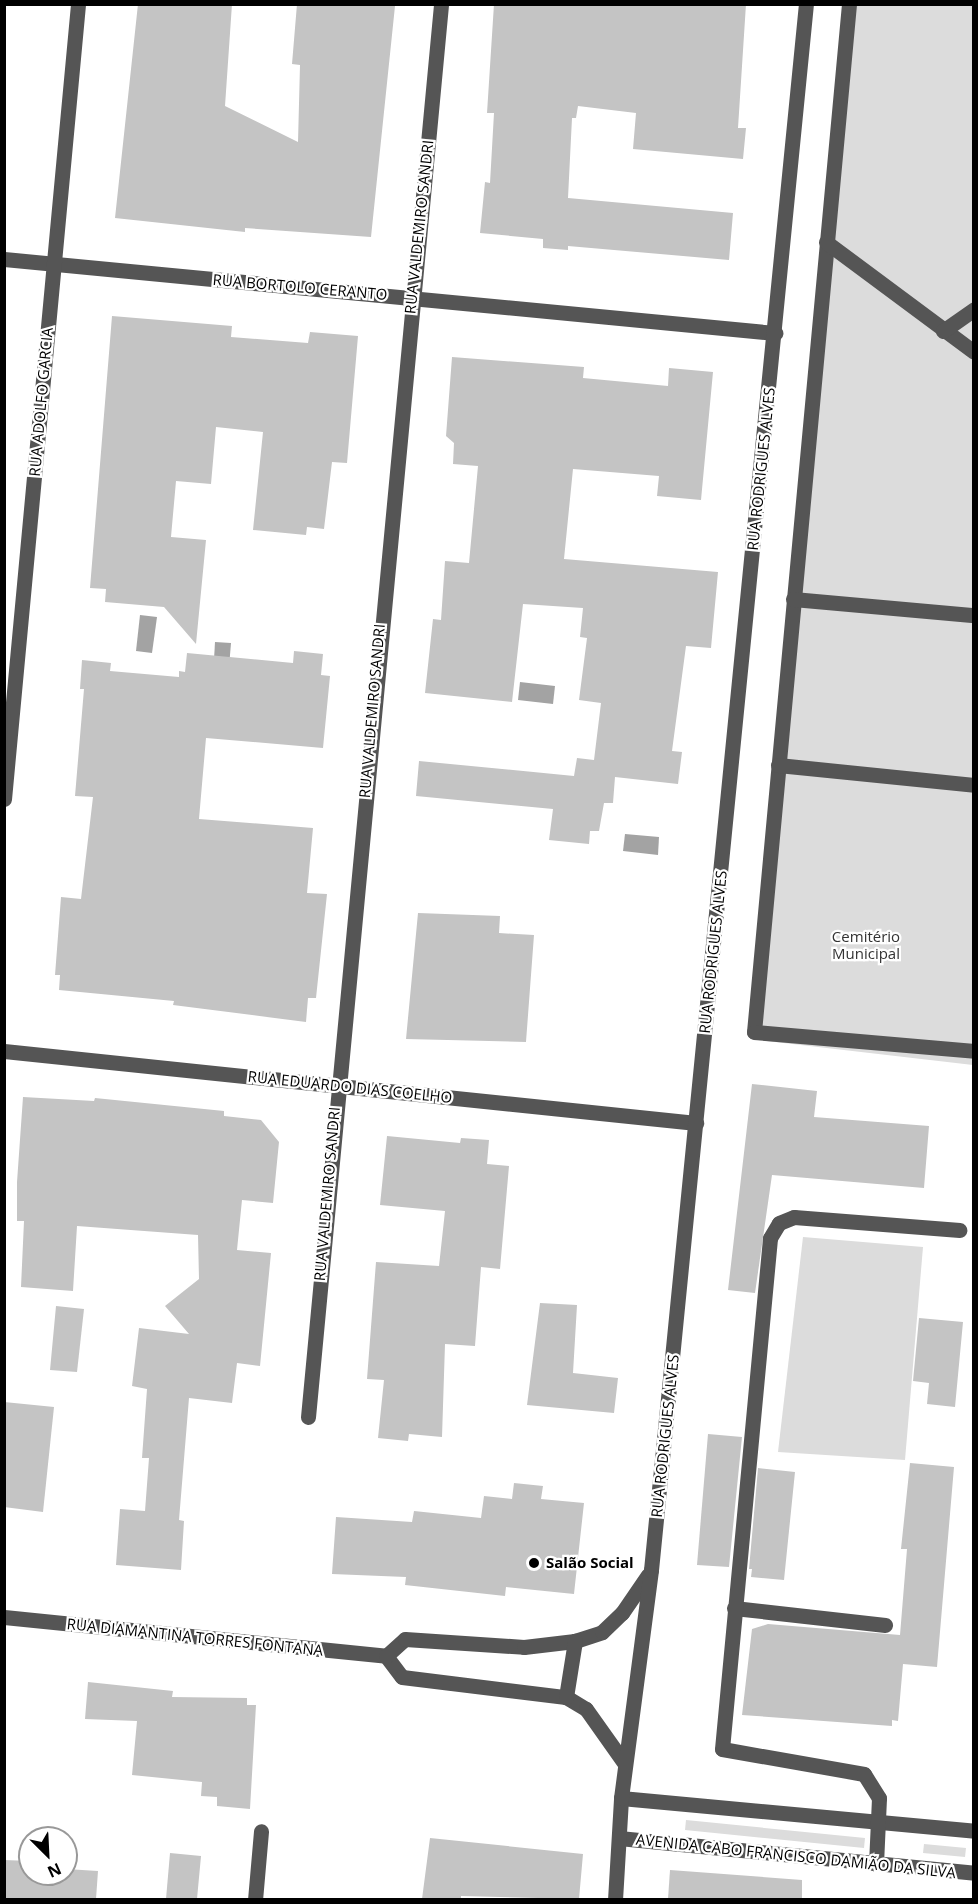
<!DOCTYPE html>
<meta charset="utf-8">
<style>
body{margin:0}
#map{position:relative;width:978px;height:1904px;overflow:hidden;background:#fff;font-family:"Open Sans",sans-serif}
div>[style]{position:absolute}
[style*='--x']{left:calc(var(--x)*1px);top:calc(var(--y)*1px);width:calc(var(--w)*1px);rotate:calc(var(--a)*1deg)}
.green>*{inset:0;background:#dcdcdc}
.water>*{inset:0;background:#a3a3a3}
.building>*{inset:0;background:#c4c4c4}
.minor>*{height:15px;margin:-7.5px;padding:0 7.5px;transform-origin:7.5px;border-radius:7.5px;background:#555}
.dots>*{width:16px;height:16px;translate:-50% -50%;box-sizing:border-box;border:3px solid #fff;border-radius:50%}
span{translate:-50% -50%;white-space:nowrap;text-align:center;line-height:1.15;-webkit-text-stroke:4.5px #fff;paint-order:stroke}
.street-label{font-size:15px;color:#000}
.park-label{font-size:15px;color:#333}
.poi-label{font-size:15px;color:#000;font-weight:700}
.left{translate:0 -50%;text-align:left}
.frame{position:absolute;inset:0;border:6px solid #000;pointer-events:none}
.north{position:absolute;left:18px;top:1826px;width:60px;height:60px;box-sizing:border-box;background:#fff;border:2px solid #999;border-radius:50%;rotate:156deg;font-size:16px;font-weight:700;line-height:24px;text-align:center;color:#000}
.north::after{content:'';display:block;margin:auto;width:21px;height:27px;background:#000;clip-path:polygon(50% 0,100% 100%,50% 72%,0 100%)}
</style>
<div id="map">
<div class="green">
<div style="clip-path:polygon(845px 5px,973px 5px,973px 1065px,750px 1039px)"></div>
<div style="clip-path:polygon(803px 1237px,923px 1247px,905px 1460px,778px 1452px)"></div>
<div style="clip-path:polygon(686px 1820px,865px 1838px,864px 1848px,685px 1830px)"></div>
<div style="clip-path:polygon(924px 1844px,966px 1848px,965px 1857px,923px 1853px)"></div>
</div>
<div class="water">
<div style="clip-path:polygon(140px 615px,157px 617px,152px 653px,136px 651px)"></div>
<div style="clip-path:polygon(215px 642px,231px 643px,228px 679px,213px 677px)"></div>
<div style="clip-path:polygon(520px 682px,555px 686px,553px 704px,518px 700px)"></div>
<div style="clip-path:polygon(625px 834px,659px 837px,658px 855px,623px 851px)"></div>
</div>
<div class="building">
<div style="clip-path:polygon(138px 4px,232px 4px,225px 106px,298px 142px,300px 65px,292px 64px,297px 4px,395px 6px,371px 237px,245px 228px,245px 232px,115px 218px)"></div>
<div style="clip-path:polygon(494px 4px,746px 4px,738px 128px,746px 128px,743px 159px,633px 149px,636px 113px,578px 106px,576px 118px,572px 118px,568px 198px,733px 213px,729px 260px,568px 246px,568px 250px,543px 248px,543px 239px,480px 233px,485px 182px,490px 183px,494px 113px,487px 113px)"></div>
<div style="clip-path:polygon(112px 316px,232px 326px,231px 337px,308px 343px,310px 332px,358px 336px,347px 463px,332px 462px,324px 529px,307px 527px,306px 535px,253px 530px,263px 432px,216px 427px,211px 484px,176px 481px,171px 537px,206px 540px,196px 644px,164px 607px,105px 602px,106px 589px,90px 588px)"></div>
<div style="clip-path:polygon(452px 357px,584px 367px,583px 378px,668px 386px,669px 368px,713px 372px,701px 500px,657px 496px,659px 476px,573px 469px,564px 559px,718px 572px,711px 648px,686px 646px,672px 751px,682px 752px,678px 784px,615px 777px,613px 803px,604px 803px,599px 831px,590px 831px,589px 844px,549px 840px,553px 809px,416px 796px,419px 761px,574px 776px,577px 758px,594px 760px,601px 703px,579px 700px,587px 638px,580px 637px,583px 608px,523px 604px,512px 702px,425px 693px,433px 619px,441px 620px,445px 561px,469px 563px,478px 466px,453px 464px,454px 443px,446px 436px)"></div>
<div style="clip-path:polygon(294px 651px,323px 654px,321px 675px,330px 676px,323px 748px,206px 738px,199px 819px,313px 828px,307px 893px,327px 894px,316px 998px,308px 998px,306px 1022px,173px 1005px,174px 1001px,59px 990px,60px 975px,55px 975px,61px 897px,81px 899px,93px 797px,75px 796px,84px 689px,80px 689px,82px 660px,111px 663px,110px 671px,179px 677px,179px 671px,185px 672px,187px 653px,293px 663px)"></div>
<div style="clip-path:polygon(418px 913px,500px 916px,499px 933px,534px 935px,526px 1042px,406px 1039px)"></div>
<div style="clip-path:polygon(752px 1084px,817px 1091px,814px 1117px,929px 1126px,924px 1188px,772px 1175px,755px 1293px,728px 1290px)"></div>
<div style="clip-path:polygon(23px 1097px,94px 1101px,95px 1098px,224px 1111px,224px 1116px,261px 1120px,279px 1142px,273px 1203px,242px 1200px,237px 1250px,271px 1253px,260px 1366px,237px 1363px,232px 1403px,189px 1398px,179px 1520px,184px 1521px,181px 1570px,116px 1565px,120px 1509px,145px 1511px,149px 1458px,142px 1458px,147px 1389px,132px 1386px,139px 1328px,189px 1334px,165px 1306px,199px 1279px,198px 1235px,77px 1226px,73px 1291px,21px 1287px,24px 1221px,17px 1221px,17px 1182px)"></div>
<div style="clip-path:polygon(387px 1136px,460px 1143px,461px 1138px,489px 1140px,487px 1164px,509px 1166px,500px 1269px,481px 1267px,475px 1346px,445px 1344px,442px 1437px,409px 1434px,408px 1441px,378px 1438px,384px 1380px,367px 1379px,376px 1262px,439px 1266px,445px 1211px,380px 1205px)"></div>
<div style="clip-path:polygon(540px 1303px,577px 1305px,573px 1373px,618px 1378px,614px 1413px,527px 1405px)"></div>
<div style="clip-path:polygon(56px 1306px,84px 1309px,77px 1372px,50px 1370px)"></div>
<div style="clip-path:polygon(919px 1318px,963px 1322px,955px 1407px,927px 1404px,929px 1383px,913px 1381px)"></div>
<div style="clip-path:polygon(4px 1402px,54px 1407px,43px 1512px,4px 1507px)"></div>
<div style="clip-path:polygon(708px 1434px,742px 1437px,729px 1567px,697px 1565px)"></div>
<div style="clip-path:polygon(910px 1463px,954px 1467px,937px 1667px,903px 1664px,898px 1721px,892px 1720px,892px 1726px,742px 1715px,752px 1629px,768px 1624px,900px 1635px,907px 1549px,901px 1549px)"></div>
<div style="clip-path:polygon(758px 1468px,795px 1472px,784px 1580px,751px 1577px,752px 1569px,749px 1569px)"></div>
<div style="clip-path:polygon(514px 1483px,543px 1486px,541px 1499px,584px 1503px,574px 1594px,506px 1587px,505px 1596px,405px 1585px,406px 1577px,332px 1574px,336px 1517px,412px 1522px,414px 1511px,481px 1518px,484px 1496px,512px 1499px)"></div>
<div style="clip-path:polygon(88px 1682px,173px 1691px,172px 1697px,247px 1698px,247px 1705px,256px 1705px,250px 1809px,217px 1806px,217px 1797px,201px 1796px,202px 1782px,132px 1775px,137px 1721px,85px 1719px)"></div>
<div style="clip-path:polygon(430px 1838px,583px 1854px,579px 1899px,461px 1896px,461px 1899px,422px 1899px)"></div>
<div style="clip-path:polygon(170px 1853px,201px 1856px,197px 1899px,166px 1899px)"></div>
<div style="clip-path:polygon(4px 1860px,30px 1861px,30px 1874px,66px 1874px,66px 1869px,98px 1871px,96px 1899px,4px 1899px)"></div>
<div style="clip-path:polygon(670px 1870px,802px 1880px,802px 1899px,668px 1899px)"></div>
</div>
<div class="minor">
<div style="--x:849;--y:4;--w:1032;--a:95.28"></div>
<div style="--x:754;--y:1032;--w:221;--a:4.9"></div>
<div style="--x:826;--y:242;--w:184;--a:36.6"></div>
<div style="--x:4;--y:259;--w:775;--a:5.48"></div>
<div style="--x:943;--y:331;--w:38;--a:-35"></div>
<div style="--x:793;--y:599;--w:182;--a:5.1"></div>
<div style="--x:778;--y:765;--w:197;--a:5.8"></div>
<div style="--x:4;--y:799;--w:798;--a:-84.68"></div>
<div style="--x:4;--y:1051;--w:696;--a:5.94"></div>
<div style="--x:308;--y:1417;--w:1419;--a:-84.62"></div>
<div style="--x:734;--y:1608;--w:152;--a:6.4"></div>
<div style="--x:4;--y:1617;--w:384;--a:5.8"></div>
<div style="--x:386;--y:1656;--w:26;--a:53"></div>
<div style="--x:402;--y:1677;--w:165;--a:7"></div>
<div style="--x:566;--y:1697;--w:23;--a:31"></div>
<div style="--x:586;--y:1709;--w:67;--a:54.7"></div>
<div style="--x:386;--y:1656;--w:25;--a:-42"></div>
<div style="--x:405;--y:1639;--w:119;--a:3.8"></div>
<div style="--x:524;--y:1647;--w:51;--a:-6.7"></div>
<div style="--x:575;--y:1641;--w:28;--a:-18"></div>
<div style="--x:602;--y:1632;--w:28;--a:-44"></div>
<div style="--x:622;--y:1613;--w:46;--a:-55.6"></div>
<div style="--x:566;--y:1697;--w:57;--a:-80.9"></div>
<div style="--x:621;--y:1798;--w:355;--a:5.3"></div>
<div style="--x:619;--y:1838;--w:357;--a:5.6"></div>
<div style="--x:876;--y:1864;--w:66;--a:-87.4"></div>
<div style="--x:879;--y:1798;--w:28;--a:-122"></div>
<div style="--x:864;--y:1774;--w:144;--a:-170"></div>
<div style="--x:722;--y:1749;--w:513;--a:-84.63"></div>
<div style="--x:770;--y:1238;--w:17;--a:-59"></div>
<div style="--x:779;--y:1223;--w:16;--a:-22"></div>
<div style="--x:794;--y:1217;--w:166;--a:4.5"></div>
<div style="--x:255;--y:1900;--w:69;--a:-85"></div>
<div style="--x:615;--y:1900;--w:102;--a:-86.6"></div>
<div style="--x:621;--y:1798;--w:230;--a:-82.5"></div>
<div style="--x:651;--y:1570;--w:1574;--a:-84.35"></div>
</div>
<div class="dots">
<div style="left:534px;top:1563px;background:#000"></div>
</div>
<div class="street-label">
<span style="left:419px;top:227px;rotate:-84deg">RUA VALDEMIRO SANDRI</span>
<span style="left:300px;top:287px;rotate:5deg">RUA BORTOLO CERANTO</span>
<span style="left:41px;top:402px;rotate:-85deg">RUA ADOLFO GARCIA</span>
<span style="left:761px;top:469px;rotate:-84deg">RUA RODRIGUES ALVES</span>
<span style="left:372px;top:711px;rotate:-85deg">RUA VALDEMIRO SANDRI</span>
<span style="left:713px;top:952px;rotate:-84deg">RUA RODRIGUES ALVES</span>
<span style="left:350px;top:1087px;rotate:6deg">RUA EDUARDO DIAS COELHO</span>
<span style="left:327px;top:1194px;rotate:-85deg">RUA VALDEMIRO SANDRI</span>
<span style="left:665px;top:1436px;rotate:-84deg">RUA RODRIGUES ALVES</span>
<span style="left:195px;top:1637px;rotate:6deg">RUA DIAMANTINA TORRES FONTANA</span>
<span style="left:796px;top:1856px;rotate:6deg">AVENIDA CABO FRANCISCO DAMIÃO DA SILVA</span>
</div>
<div class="park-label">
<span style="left:866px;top:945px">Cemitério<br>Municipal</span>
</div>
<div class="poi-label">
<span class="left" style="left:546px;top:1563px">Salão Social</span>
</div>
<div class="frame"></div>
<div class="north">N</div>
</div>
